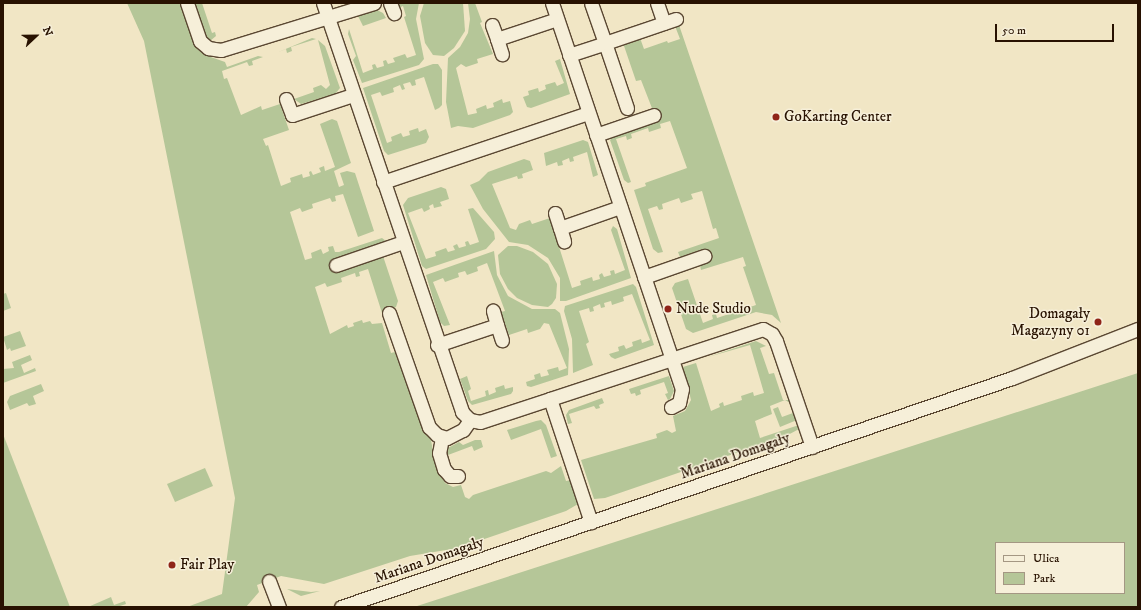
<!DOCTYPE html>
<meta charset="utf-8">
<style>
body{margin:0}
#map{position:relative;width:1141px;height:610px;overflow:hidden;background:#f1e6c5;font-family:"IM FELL DW Pica",serif}
div>[style]{position:absolute}
[style*='--x']{left:calc(var(--x)*1px);top:calc(var(--y)*1px);width:calc(var(--w)*1px);rotate:calc(var(--a)*1deg)}
.green>*{inset:0;background:#b5c698}
.roads{filter:drop-shadow(1px 0 #5a4732) drop-shadow(-1px 0 #5a4732) drop-shadow(0 1px #5a4732) drop-shadow(0 -1px #5a4732)}
.street>*{height:13px;margin:-6.5px;padding:0 6.5px;transform-origin:6.5px;border-radius:6.5px;background:#f6efd9}
.dots>*{width:11px;height:11px;translate:-50% -50%;box-sizing:border-box;border:2px solid #f6efd9;border-radius:50%}
span{translate:-50% -50%;white-space:nowrap;text-align:center;line-height:1.15;-webkit-text-stroke:3px #f6efd9;paint-order:stroke}
.poi-label{font-size:15px;color:#281201}
.left{translate:0 -50%;text-align:left}
.right{translate:-100% -50%;text-align:right}
.street-label{font-size:15px;color:#281201}
.frame{position:absolute;inset:0;border:4px solid #281201;pointer-events:none}
.legend{position:absolute;left:995px;top:542px;width:130px;height:52px;box-sizing:border-box;background:#f6efd9;border:1px solid #a49783;margin:0;padding:5px 7px;list-style:none;font-size:12px;color:#281201}
.legend li{display:flex;align-items:center;gap:8px;height:20px}
.legend b{width:20px;border:1px solid #a49783}
.north{position:absolute;left:16px;top:16px;width:40px;height:40px;-webkit-text-stroke:3px #f6efd9;paint-order:stroke;rotate:68deg;font-size:11px;font-weight:700;line-height:16px;text-align:center;color:#281201}
.north::after{content:'';display:block;margin:auto;width:14px;height:18px;background:#281201;clip-path:polygon(50% 0,100% 100%,50% 72%,0 100%)}
.scale{position:absolute;left:995px;top:24px;width:119px;height:18px;box-sizing:border-box;border:2px solid #281201;border-top:0;padding-left:5px;font-size:12px;line-height:14px;white-space:nowrap;color:#281201;-webkit-text-stroke:3px #f6efd9;paint-order:stroke}
</style>
<div id="map">
<div class="green">
<div style="clip-path:polygon(127px 3px,181px 3px,199px 50px,205px 55px,225px 62px,227px 67px,258px 56px,263px 57px,252px 61px,253px 65px,249px 66px,247px 62px,222px 71px,224px 79px,227px 78px,241px 115px,261px 106px,262px 110px,280px 104px,289px 130px,263px 139px,266px 146px,268px 145px,281px 186px,291px 182px,290px 178px,302px 174px,303px 178px,310px 176px,309px 172px,311px 171px,313px 175px,321px 172px,319px 168px,324px 166px,325px 171px,335px 167px,320px 124px,332px 119px,337px 121px,351px 163px,334px 171px,339px 187px,344px 185px,340px 173px,347px 171px,355px 173px,374px 231px,358px 237px,343px 194px,335px 196px,336px 201px,332px 202px,330px 198px,312px 204px,313px 208px,302px 212px,300px 208px,290px 212px,305px 260px,312px 258px,311px 253px,321px 249px,323px 254px,329px 251px,328px 247px,333px 246px,335px 252px,339px 252px,382px 238px,386px 241px,333px 259px,338px 271px,383px 256px,398px 301px,396px 307px,382px 313px,368px 269px,359px 272px,360px 276px,356px 277px,355px 273px,341px 278px,342px 282px,327px 287px,325px 283px,315px 287px,330px 334px,347px 325px,348px 328px,354px 326px,353px 323px,362px 320px,363px 323px,370px 321px,372px 324px,382px 323px,391px 353px,395px 352px,412px 400px,431px 440px,434px 457px,445px 483px,453px 487px,461px 485px,465px 497px,469px 499px,473px 495px,546px 471px,551px 473px,561px 466px,566px 481px,571px 480px,578px 504px,566px 511px,458px 548px,410px 556px,324px 584px,281px 576px,257px 585px,259px 592px,246px 607px,187px 607px,222px 594px,235px 498px,144px 41px)"></div>
<div style="clip-path:polygon(194px 3px,202px 3px,212px 33px,215px 32px,216px 36px,210px 41px,204px 34px)"></div>
<div style="clip-path:polygon(397px 3px,419px 3px,416px 19px,424px 59px,419px 65px,362px 83px,353px 60px,356px 56px,348px 34px,349px 29px,363px 73px,373px 69px,372px 65px,375px 64px,377px 68px,384px 66px,383px 61px,386px 60px,388px 64px,395px 62px,393px 58px,405px 54px,407px 58px,416px 55px,404px 17px,406px 16px,403px 6px,399px 8px)"></div>
<div style="clip-path:polygon(424px 3px,463px 3px,465px 31px,454px 48px,444px 56px,433px 55px,425px 43px,420px 16px)"></div>
<div style="clip-path:polygon(468px 3px,475px 3px,482px 22px,480px 23px,493px 54px,477px 59px,478px 63px,466px 67px,461px 64px,456px 68px,468px 115px,477px 113px,476px 109px,486px 105px,487px 109px,494px 107px,493px 103px,502px 99px,503px 103px,510px 101px,513px 112px,510px 115px,473px 128px,458px 126px,451px 128px,446px 102px,448px 58px,460px 47px,468px 33px,470px 19px)"></div>
<div style="clip-path:polygon(377px 10px,383px 13px,386px 18px,363px 26px,358px 16px)"></div>
<div style="clip-path:polygon(679px 25px,781px 323px,772px 315px,756px 312px,693px 333px,686px 329px,672px 288px,675px 283px,688px 279px,703px 323px,713px 319px,712px 315px,716px 314px,717px 318px,756px 305px,743px 267px,746px 266px,743px 257px,701px 270px,700px 265px,708px 262px,703px 249px,680px 257px,678px 252px,719px 238px,716px 228px,713px 229px,702px 191px,691px 194px,693px 199px,681px 203px,679px 198px,662px 204px,663px 209px,659px 210px,657px 206px,648px 209px,663px 252px,658px 253px,653px 249px,634px 190px,646px 186px,645px 183px,687px 168px,670px 121px,660px 124px,661px 128px,649px 132px,648px 128px,631px 134px,632px 138px,627px 140px,626px 136px,616px 139px,631px 182px,628px 183px,624px 180px,610px 140px,614px 136px,657px 121px,641px 80px,636px 81px,623px 43px,640px 38px,644px 49px,667px 41px,668px 43px,680px 39px,675px 26px)"></div>
<div style="clip-path:polygon(312px 38px,316px 39px,291px 47px,292px 51px,287px 53px,286px 49px,276px 53px)"></div>
<div style="clip-path:polygon(318px 40px,325px 46px,340px 88px,335px 94px,301px 104px,294px 99px,314px 92px,313px 88px,321px 85px,326px 89px,330px 85px)"></div>
<div style="clip-path:polygon(560px 59px,570px 94px,531px 108px,527px 107px,523px 97px,529px 95px,528px 91px,538px 88px,539px 92px,546px 89px,545px 85px,555px 82px,557px 86px,564px 83px,555px 61px)"></div>
<div style="clip-path:polygon(433px 64px,438px 64px,442px 70px,442px 105px,439px 108px,435px 110px,424px 77px,415px 80px,416px 85px,412px 86px,410px 82px,403px 84px,405px 89px,402px 90px,400px 85px,393px 88px,394px 92px,382px 96px,380px 92px,371px 95px,387px 143px,392px 141px,391px 137px,401px 133px,403px 137px,410px 135px,409px 131px,418px 128px,419px 132px,426px 129px,429px 137px,426px 143px,388px 155px,384px 151px,363px 88px)"></div>
<div style="clip-path:polygon(583px 140px,588px 142px,598px 175px,593px 177px,587px 152px,573px 157px,574px 161px,570px 162px,569px 158px,562px 161px,563px 165px,558px 166px,557px 162px,546px 166px,544px 153px)"></div>
<div style="clip-path:polygon(524px 159px,530px 161px,533px 170px,522px 174px,523px 178px,518px 179px,517px 176px,492px 184px,510px 228px,516px 230px,519px 224px,530px 220px,532px 224px,550px 218px,572px 288px,581px 285px,580px 281px,592px 277px,593px 281px,600px 279px,599px 275px,602px 273px,604px 277px,611px 275px,610px 271px,614px 270px,615px 274px,625px 270px,611px 230px,613px 226px,617px 229px,631px 278px,566px 301px,560px 301px,560px 278px,548px 258px,528px 245px,509px 242px,483px 209px,470px 185px,479px 181px,488px 172px)"></div>
<div style="clip-path:polygon(441px 187px,446px 189px,449px 199px,440px 202px,442px 206px,434px 208px,433px 204px,429px 206px,430px 209px,424px 212px,422px 208px,408px 213px,426px 259px,436px 256px,435px 252px,446px 248px,448px 252px,455px 250px,453px 246px,457px 244px,459px 248px,466px 246px,465px 242px,468px 241px,470px 245px,479px 242px,468px 209px,473px 208px,494px 232px,495px 239px,486px 249px,426px 269px,422px 266px,403px 205px,408px 198px)"></div>
<div style="clip-path:polygon(508px 246px,517px 246px,533px 252px,548px 264px,557px 284px,556px 298px,552px 304px,548px 307px,532px 305px,517px 298px,508px 289px,500px 274px,498px 255px)"></div>
<div style="clip-path:polygon(494px 251px,497px 275px,508px 296px,532px 309px,555px 309px,560px 313px,569px 349px,568px 375px,531px 387px,527px 386px,526px 382px,535px 379px,534px 375px,540px 373px,541px 377px,549px 375px,547px 370px,558px 367px,559px 371px,567px 368px,549px 324px,544px 323px,540px 329px,528px 333px,527px 329px,509px 335px,501px 312px,505px 311px,487px 263px,477px 267px,478px 271px,467px 275px,465px 271px,458px 273px,459px 277px,445px 282px,443px 278px,433px 282px,450px 325px,444px 326px,440px 322px,426px 275px)"></div>
<div style="clip-path:polygon(633px 284px,636px 287px,654px 345px,615px 359px,611px 357px,609px 354px,619px 351px,618px 347px,624px 345px,626px 349px,633px 346px,632px 342px,641px 339px,642px 343px,650px 340px,632px 294px,623px 297px,624px 301px,612px 305px,611px 301px,604px 303px,605px 307px,601px 308px,600px 304px,593px 307px,594px 311px,590px 312px,589px 308px,579px 311px,589px 342px,586px 344px,593px 365px,573px 373px,572px 339px,564px 311px,565px 306px)"></div>
<div style="clip-path:polygon(6px 293px,11px 308px,3px 311px,3px 294px)"></div>
<div style="clip-path:polygon(20px 331px,26px 346px,11px 351px,10px 348px,7px 350px,3px 337px)"></div>
<div style="clip-path:polygon(756px 341px,766px 346px,760px 348px,769px 374px,774px 373px,783px 400px,788px 400px,791px 402px,797px 420px,780px 427px,773px 409px,778px 407px,782px 417px,793px 413px,790px 403px,785px 400px,770px 406px,772px 414px,755px 421px,760px 438px,799px 425px,799px 429px,786px 436px,605px 498px,594px 499px,581px 460px,657px 438px,656px 434px,667px 430px,672px 433px,676px 431px,673px 416px,685px 411px,691px 400px,683px 367px,696px 363px,711px 411px,720px 407px,719px 404px,723px 402px,724px 406px,742px 400px,741px 396px,753px 392px,754px 396px,764px 393px,750px 345px,708px 357px)"></div>
<div style="clip-path:polygon(30px 355px,32px 360px,21px 365px,24px 373px,35px 368px,36px 371px,3px 383px,3px 369px,14px 368px,12px 362px)"></div>
<div style="clip-path:polygon(evenodd,1138px 373px,1138px 607px,414px 607px,1138px 373px,996px 543px,1124px 543px,1124px 593px,996px 593px,996px 543px)"></div>
<div style="clip-path:polygon(467px 376px,471px 389px,468px 391px,471px 401px,486px 396px,485px 391px,488px 390px,489px 395px,496px 392px,495px 388px,504px 385px,505px 389px,513px 387px,513px 391px,511px 394px,472px 405px,468px 401px,460px 379px)"></div>
<div style="clip-path:polygon(669px 376px,674px 391px,670px 399px,668px 400px,665px 394px,668px 393px,664px 382px,640px 390px,641px 394px,636px 396px,635px 393px,631px 394px,629px 389px)"></div>
<div style="clip-path:polygon(41px 384px,44px 391px,33px 396px,36px 404px,29px 406px,27px 403px,10px 410px,7px 402px,10px 396px)"></div>
<div style="clip-path:polygon(602px 398px,604px 403px,599px 405px,600px 408px,596px 409px,594px 406px,569px 414px,572px 423px,568px 424px,566px 415px,569px 410px)"></div>
<div style="clip-path:polygon(536px 421px,541px 420px,546px 425px,557px 456px,551px 458px,541px 429px,511px 440px,507px 430px)"></div>
<div style="clip-path:polygon(3px 434px,43px 537px,70px 607px,3px 607px)"></div>
<div style="clip-path:polygon(475px 440px,481px 440px,483px 447px,474px 451px,472px 446px,448px 455px,450px 468px,445px 452px,448px 448px,459px 442px,463px 445px)"></div>
<div style="clip-path:polygon(205px 468px,213px 486px,175px 502px,167px 484px)"></div>
<div style="clip-path:polygon(287px 589px,311px 592px,320px 591px,301px 596px)"></div>
<div style="clip-path:polygon(111px 597px,114px 605px,125px 601px,126px 604px,117px 607px,88px 607px)"></div>
</div>
<div class="roads">
<div class="street">
<div style="--x:187;--y:3;--w:40;--a:71.1"></div>
<div style="--x:200;--y:41;--w:11;--a:41"></div>
<div style="--x:208;--y:48;--w:13;--a:9"></div>
<div style="--x:221;--y:50;--w:160;--a:-17.1"></div>
<div style="--x:323;--y:3;--w:432;--a:71.2"></div>
<div style="--x:462;--y:412;--w:11;--a:45"></div>
<div style="--x:470;--y:420;--w:10;--a:11"></div>
<div style="--x:480;--y:422;--w:74;--a:-18.2"></div>
<div style="--x:550;--y:399;--w:130;--a:71.6"></div>
<div style="--x:390;--y:3;--w:11;--a:68"></div>
<div style="--x:552;--y:3;--w:407;--a:71.4"></div>
<div style="--x:682;--y:389;--w:14;--a:102"></div>
<div style="--x:679;--y:403;--w:9;--a:153"></div>
<div style="--x:657;--y:3;--w:21;--a:71"></div>
<div style="--x:492;--y:25;--w:15;--a:70"></div>
<div style="--x:497;--y:39;--w:63;--a:-18.4"></div>
<div style="--x:497;--y:39;--w:16;--a:72"></div>
<div style="--x:569;--y:55;--w:38;--a:-18"></div>
<div style="--x:605;--y:43;--w:42;--a:-109.3"></div>
<div style="--x:286;--y:99;--w:17;--a:69"></div>
<div style="--x:292;--y:115;--w:64;--a:-18.2"></div>
<div style="--x:627;--y:108;--w:69;--a:-108.7"></div>
<div style="--x:605;--y:43;--w:75;--a:-18.7"></div>
<div style="--x:596;--y:135;--w:61;--a:-19"></div>
<div style="--x:383;--y:182;--w:216;--a:-18.6"></div>
<div style="--x:555;--y:213;--w:16;--a:72"></div>
<div style="--x:560;--y:228;--w:64;--a:-19.3"></div>
<div style="--x:560;--y:228;--w:14;--a:73"></div>
<div style="--x:336;--y:265;--w:71;--a:-18.9"></div>
<div style="--x:644;--y:277;--w:64;--a:-19.3"></div>
<div style="--x:389;--y:313;--w:121;--a:70.7"></div>
<div style="--x:429;--y:427;--w:11;--a:45"></div>
<div style="--x:437;--y:435;--w:10;--a:17"></div>
<div style="--x:447;--y:438;--w:18;--a:-27"></div>
<div style="--x:463;--y:430;--w:12;--a:-55"></div>
<div style="--x:497;--y:325;--w:16;--a:72"></div>
<div style="--x:437;--y:345;--w:63;--a:-18.4"></div>
<div style="--x:497;--y:325;--w:15;--a:-106"></div>
<div style="--x:550;--y:399;--w:224;--a:-18.2"></div>
<div style="--x:763;--y:329;--w:10;--a:29"></div>
<div style="--x:772;--y:334;--w:8;--a:60"></div>
<div style="--x:776;--y:341;--w:112;--a:71.2"></div>
<div style="--x:442;--y:438;--w:15;--a:101"></div>
<div style="--x:439;--y:453;--w:17;--a:73"></div>
<div style="--x:444;--y:469;--w:9;--a:49"></div>
<div style="--x:450;--y:476;--w:8;--a:0"></div>
<div style="--x:269;--y:581;--w:28;--a:69"></div>
<div style="--x:341;--y:607;--w:709;--a:-18.84"></div>
<div style="--x:1012;--y:378;--w:135;--a:-21.3"></div>
</div>
</div>
<div class="dots">
<div style="left:776px;top:117px;background:#8f2418"></div>
<div style="left:668px;top:309px;background:#8f2418"></div>
<div style="left:1098px;top:322px;background:#8f2418"></div>
<div style="left:172px;top:565px;background:#8f2418"></div>
</div>
<div class="poi-label">
<span class="left" style="left:784px;top:117px">GoKarting Center</span>
<span class="left" style="left:676px;top:309px">Nude Studio</span>
<span class="right" style="left:1090px;top:322px">Domagały<br>Magazyny 01</span>
<span class="left" style="left:180px;top:565px">Fair Play</span>
</div>
<div class="street-label">
<span style="left:735px;top:456px;rotate:-19deg">Mariana Domagały</span>
<span style="left:429px;top:560px;rotate:-19deg">Mariana Domagały</span>
</div>
<div class="frame"></div>
<ul class="legend">
<li><b style="height:5px;background:#f6efd9"></b>Ulica</li>
<li><b style="height:11px;background:#b5c698"></b>Park</li>
</ul>
<div class="north">N</div>
<div class="scale">50 m</div>
</div>
